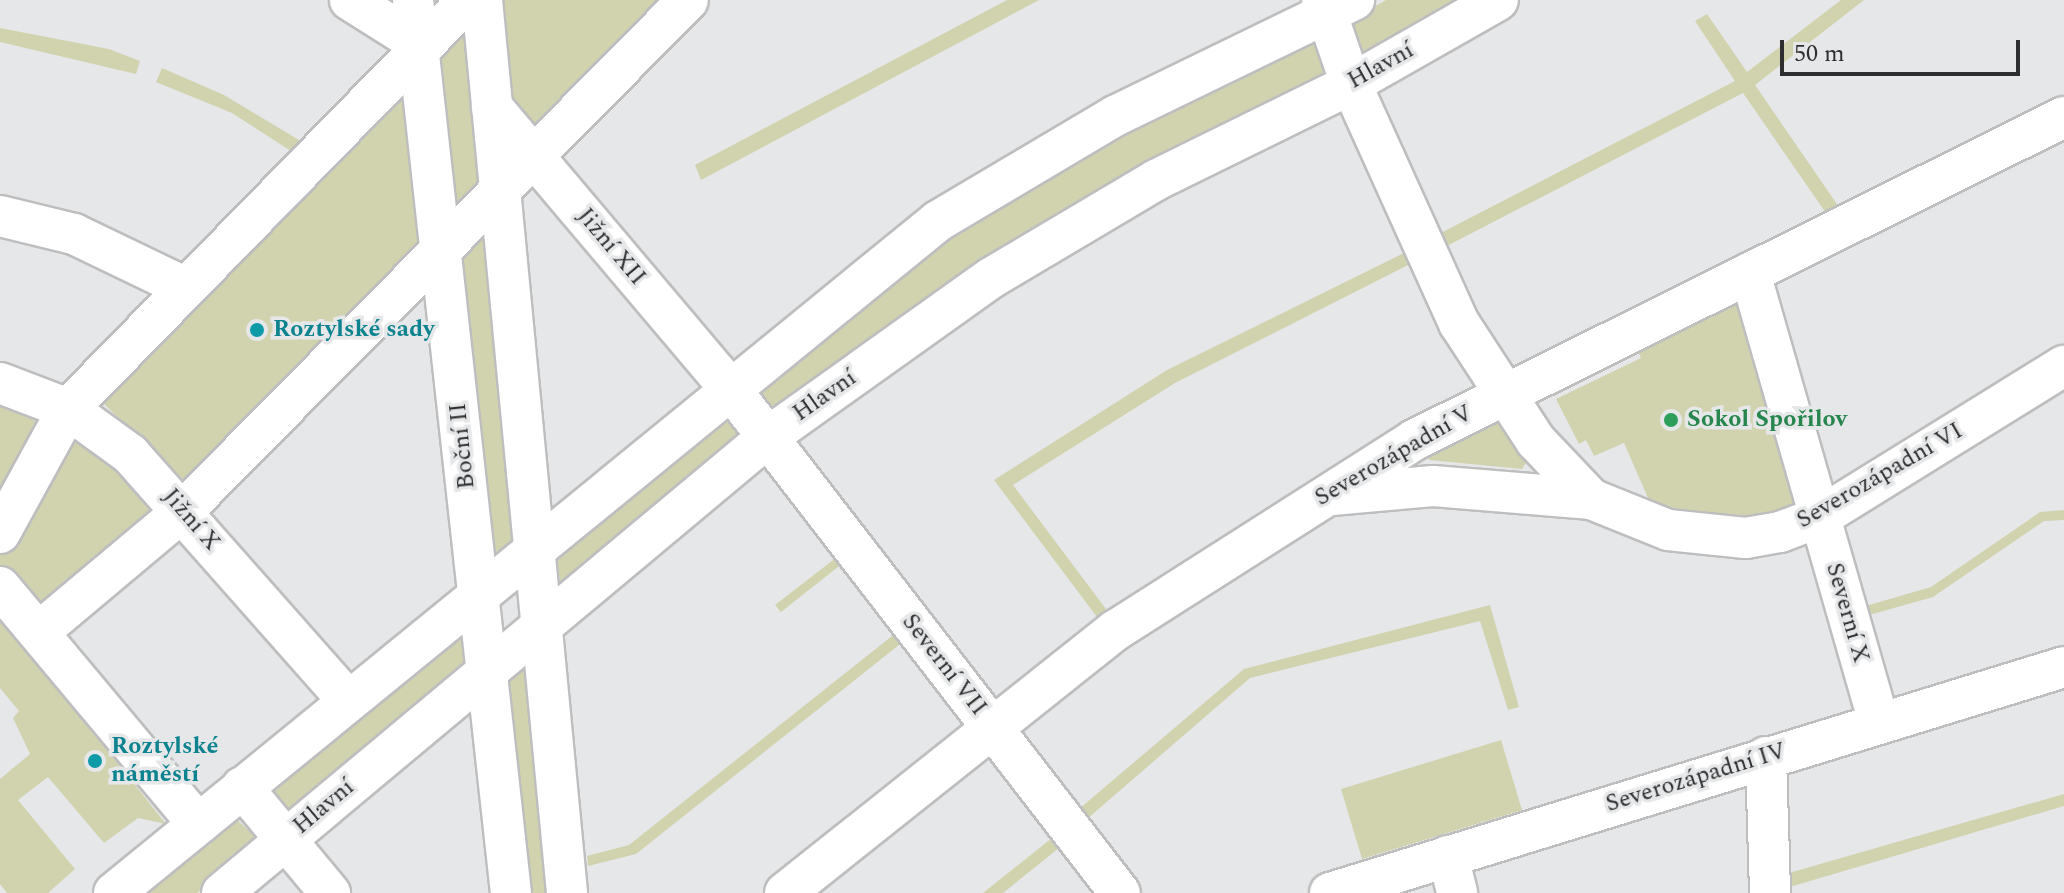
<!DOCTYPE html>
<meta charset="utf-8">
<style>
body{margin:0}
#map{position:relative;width:2064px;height:893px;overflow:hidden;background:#e6e7e8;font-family:Spectral,serif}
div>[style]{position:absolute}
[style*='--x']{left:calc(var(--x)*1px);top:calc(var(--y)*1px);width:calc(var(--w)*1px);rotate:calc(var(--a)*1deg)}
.green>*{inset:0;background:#d1d3af}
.roads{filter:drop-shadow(2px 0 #bebebf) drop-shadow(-2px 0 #bebebf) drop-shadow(0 2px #bebebf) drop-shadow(0 -2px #bebebf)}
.minor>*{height:40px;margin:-20px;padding:0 20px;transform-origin:20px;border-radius:20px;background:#fff}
.dots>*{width:22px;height:22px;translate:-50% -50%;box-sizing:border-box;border:4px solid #e6e7e8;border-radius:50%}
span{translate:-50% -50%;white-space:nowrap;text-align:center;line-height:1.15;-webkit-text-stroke:7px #e6e7e8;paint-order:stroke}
.street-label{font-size:24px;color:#2e2e2f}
.culture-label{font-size:24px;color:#0d838f;font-weight:700}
.left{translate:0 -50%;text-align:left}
.leisure-label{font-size:24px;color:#27864d;font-weight:700}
.scale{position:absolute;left:1780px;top:40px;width:240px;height:36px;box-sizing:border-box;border:4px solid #2e2e2f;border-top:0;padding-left:10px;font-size:24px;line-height:28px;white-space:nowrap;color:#2e2e2f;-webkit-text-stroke:6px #e6e7e8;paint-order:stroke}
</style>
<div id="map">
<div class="green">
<div style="clip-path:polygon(496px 0,664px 0,538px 128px,506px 92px)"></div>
<div style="clip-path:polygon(1007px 0,1039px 0,701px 180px,695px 165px)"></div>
<div style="clip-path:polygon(1386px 0,1466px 0,1361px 60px,1345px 23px)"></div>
<div style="clip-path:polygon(1841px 0,1864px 0,1755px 85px,1841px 210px,1828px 216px,1743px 93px,1441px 249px,1435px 236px,1735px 81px,1695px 21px,1707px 14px,1747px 72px)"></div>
<div style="clip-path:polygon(460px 26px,473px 36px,488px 178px,453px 213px,432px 56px)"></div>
<div style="clip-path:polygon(0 28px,109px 49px,140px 61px,136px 74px,0 42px)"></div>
<div style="clip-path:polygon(1322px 39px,1331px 76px,1124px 173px,962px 273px,773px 418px,748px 396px,955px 231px,1106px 140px)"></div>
<div style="clip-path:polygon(162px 68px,224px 95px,304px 143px,294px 153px,232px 113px,156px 82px)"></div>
<div style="clip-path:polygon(409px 90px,428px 239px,183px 480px,102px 402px)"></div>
<div style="clip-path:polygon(480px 230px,491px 235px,525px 529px,490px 559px,449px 259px)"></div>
<div style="clip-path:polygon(1406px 252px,1410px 264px,1175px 383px,1013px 485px,1106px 609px,1097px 617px,994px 480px,1167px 370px)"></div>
<div style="clip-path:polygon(1739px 292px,1802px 505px,1739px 521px,1652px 507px,1624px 443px,1594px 456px,1586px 440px,1579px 444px,1556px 399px,1641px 358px,1638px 351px)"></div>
<div style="clip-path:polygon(0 396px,39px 424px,0 498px)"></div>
<div style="clip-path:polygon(724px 407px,746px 432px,561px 593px,557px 555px)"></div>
<div style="clip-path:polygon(1493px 415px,1527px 461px,1522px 469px,1429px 460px,1426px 448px)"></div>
<div style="clip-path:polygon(70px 428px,161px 505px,39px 610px,0 574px,0 551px)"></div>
<div style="clip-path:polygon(2064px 510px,2064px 520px,2044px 521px,1933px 597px,1862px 617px,1859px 608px,1931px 587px,2040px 512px)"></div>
<div style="clip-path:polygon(837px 557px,843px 563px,781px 612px,775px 605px)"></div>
<div style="clip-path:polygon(1490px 605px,1519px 707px,1508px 710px,1480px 621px,1250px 678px,1087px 819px,1079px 809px,1244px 669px)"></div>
<div style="clip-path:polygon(0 615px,166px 824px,138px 818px,104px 843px,48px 777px,18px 800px,75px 869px,48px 893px,7px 893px,0 884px,0 779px,30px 754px,13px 718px,19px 711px,0 688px)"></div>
<div style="clip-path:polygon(461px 626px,474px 662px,287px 818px,265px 788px)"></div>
<div style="clip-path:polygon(897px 632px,904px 641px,636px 854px,588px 866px,587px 856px,629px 845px)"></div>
<div style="clip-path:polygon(512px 667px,528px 670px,551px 893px,527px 893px,506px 682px)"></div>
<div style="clip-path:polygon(1501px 740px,1522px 810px,1362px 859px,1341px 789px)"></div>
<div style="clip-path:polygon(2064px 794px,2064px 806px,1783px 889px,1782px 875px)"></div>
<div style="clip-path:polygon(234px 817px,260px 841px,197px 893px,139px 893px)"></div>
<div style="clip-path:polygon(1057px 834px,1064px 844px,1003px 893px,983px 893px)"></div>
</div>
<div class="roads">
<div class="minor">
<div style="--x:350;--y:0;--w:86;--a:32.2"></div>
<div style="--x:413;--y:0;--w:898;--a:83.74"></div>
<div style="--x:482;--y:0;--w:897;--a:84.56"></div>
<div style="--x:1322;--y:0;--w:89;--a:71"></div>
<div style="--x:1351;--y:84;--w:262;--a:65.7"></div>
<div style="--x:1459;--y:323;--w:141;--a:56.9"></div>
<div style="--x:1536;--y:441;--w:80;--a:46.5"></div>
<div style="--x:1591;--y:499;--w:83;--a:21.9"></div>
<div style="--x:1668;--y:530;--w:78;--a:5.9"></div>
<div style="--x:1746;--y:538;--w:35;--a:-10"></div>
<div style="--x:1780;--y:532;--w:43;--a:-20.6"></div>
<div style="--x:1820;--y:517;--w:287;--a:-31.8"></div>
<div style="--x:492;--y:107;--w:367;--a:49.8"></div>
<div style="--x:729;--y:387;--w:639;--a:52.31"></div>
<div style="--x:0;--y:216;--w:76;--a:13.7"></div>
<div style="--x:74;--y:234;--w:124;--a:25.7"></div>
<div style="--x:1750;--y:273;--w:468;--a:74"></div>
<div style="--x:0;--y:383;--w:73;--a:20.9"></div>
<div style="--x:68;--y:409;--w:77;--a:36"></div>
<div style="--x:130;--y:454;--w:329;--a:48.5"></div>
<div style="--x:1332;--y:495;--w:101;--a:-5.1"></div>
<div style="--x:1433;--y:486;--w:159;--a:4.7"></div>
<div style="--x:0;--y:533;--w:141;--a:-61.3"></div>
<div style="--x:68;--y:409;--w:572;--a:-45.64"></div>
<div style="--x:0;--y:587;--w:309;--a:50.1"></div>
<div style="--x:40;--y:631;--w:187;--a:-40"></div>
<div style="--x:183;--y:511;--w:718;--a:-45.34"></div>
<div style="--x:1766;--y:757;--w:136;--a:88.3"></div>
<div style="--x:242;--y:787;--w:138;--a:50.3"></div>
<div style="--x:1448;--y:856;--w:38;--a:76"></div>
<div style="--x:114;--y:893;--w:1063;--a:-39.2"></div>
<div style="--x:938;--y:221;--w:206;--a:-30.7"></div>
<div style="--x:1115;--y:116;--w:266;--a:-25.9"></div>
<div style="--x:222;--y:893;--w:711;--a:-39.87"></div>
<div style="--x:768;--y:437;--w:274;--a:-35.5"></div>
<div style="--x:991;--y:278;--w:192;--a:-30.7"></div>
<div style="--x:1156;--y:180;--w:217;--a:-26.2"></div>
<div style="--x:1351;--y:84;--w:169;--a:-29.7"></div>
<div style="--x:785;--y:893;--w:423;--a:-38.5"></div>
<div style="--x:1116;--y:630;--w:353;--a:-32.5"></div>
<div style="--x:1414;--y:440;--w:726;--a:-26.42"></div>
<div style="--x:1330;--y:893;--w:768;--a:-17.11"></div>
</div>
</div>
<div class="dots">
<div style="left:257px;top:330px;background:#0f9aa8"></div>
<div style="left:1671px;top:420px;background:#2e9e5b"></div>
<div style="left:95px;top:761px;background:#0f9aa8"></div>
</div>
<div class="street-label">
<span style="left:1381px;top:66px;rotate:-29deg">Hlavní</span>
<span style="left:611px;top:247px;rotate:50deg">Jižní XII</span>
<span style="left:825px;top:396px;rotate:-35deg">Hlavní</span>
<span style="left:463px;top:446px;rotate:-96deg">Boční II</span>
<span style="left:1394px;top:456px;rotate:-30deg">Severozápadní V</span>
<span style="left:1880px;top:476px;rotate:-30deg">Severozápadní VI</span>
<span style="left:191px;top:520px;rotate:49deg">Jižní X</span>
<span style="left:1847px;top:613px;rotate:74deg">Severní X</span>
<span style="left:944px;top:665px;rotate:52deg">Severní VII</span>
<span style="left:1696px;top:778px;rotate:-17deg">Severozápadní IV</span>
<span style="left:324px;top:807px;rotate:-40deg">Hlavní</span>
</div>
<div class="culture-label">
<span class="left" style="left:273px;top:330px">Roztylské sady</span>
<span class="left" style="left:111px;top:761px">Roztylské<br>náměstí</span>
</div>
<div class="leisure-label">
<span class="left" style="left:1687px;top:420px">Sokol Spořilov</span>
</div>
<div class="scale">50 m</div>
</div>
